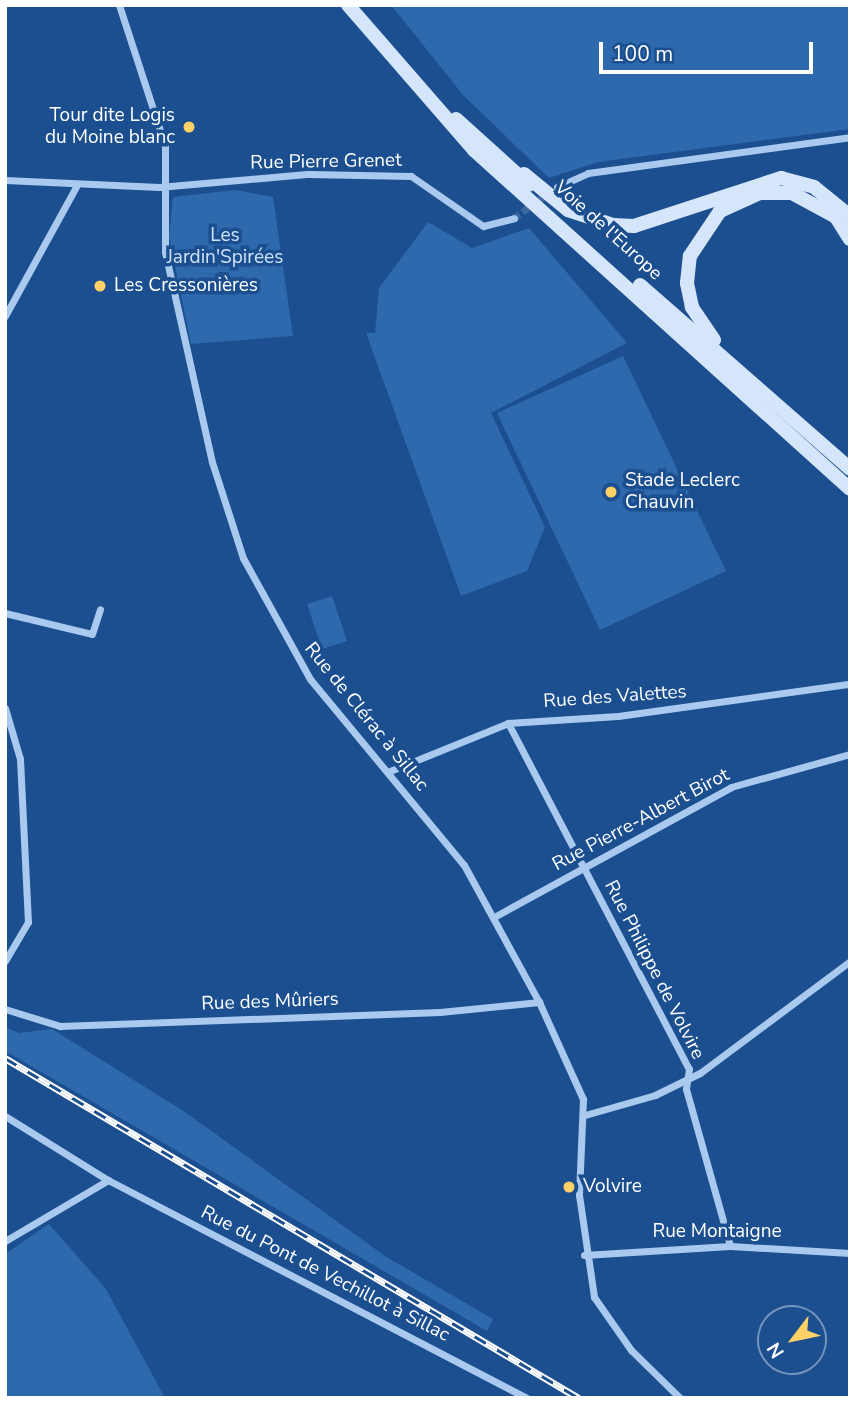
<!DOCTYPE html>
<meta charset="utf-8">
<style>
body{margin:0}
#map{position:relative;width:855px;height:1403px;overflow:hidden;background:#1b4f8f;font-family:"Nunito Sans",sans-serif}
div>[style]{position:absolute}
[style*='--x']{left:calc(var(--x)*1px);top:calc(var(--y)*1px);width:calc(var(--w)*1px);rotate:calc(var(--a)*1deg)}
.green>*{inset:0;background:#2e69ad}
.street-tunnel>*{height:7px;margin-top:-3.5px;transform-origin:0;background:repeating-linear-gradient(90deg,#3d69a0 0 7px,transparent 0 10.5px)}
.street>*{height:7px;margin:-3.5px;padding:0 3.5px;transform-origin:3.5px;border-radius:3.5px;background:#a9c9ee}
.secondary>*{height:14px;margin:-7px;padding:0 7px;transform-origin:7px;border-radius:7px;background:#d6e6fa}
.rail>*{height:7px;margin-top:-3.5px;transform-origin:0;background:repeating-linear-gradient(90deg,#1b4f8f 0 13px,#fff 0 26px);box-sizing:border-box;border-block:2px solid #fff}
.dots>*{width:19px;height:19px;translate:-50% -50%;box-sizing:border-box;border:4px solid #1b4f8f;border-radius:50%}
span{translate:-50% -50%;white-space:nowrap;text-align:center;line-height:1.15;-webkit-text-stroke:7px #1b4f8f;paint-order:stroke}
.poi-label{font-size:19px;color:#fff}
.right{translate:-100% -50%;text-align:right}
.left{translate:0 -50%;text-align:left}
.street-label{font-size:19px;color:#fff}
.park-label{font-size:19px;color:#cfe3fa}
.frame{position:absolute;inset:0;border:7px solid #fff;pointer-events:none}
.north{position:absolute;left:757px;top:1305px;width:70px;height:70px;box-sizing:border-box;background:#1b4f8f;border:2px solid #7695bc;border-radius:50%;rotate:238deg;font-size:19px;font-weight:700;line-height:28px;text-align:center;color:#fff}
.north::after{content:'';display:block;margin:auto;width:24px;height:32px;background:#ffd166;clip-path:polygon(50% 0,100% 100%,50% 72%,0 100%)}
.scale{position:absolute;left:599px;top:42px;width:214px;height:32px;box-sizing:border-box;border:4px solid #fff;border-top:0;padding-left:9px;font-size:21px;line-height:24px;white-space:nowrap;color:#fff;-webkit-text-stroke:5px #1b4f8f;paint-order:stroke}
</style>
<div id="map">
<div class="green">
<div style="clip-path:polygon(391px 5px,850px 5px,850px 129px,598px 162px,549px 178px,463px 95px)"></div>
<div style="clip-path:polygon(235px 190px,273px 197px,293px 336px,191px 344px,169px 236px,173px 197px)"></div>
<div style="clip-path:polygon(428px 222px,472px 248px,529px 228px,627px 343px,491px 413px,545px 527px,527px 571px,461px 596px,366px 333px,375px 333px,379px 288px)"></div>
<div style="clip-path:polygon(623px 356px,726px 571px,600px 630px,497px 413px)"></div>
<div style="clip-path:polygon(332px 596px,347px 641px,322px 649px,307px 604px)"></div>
<div style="clip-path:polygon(5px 1027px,19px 1033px,52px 1029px,185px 1112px,385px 1256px,493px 1319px,487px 1331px,5px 1051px)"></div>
<div style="clip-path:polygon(49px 1224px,106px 1289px,165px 1398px,5px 1398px,5px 1254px)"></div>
</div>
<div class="street-tunnel">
<div style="--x:514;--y:218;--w:41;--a:-36"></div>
</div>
<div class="street">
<div style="--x:119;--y:5;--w:148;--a:71.9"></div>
<div style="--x:165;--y:146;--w:106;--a:90"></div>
<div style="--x:165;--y:252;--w:215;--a:77.4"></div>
<div style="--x:212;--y:462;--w:101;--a:72.1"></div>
<div style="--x:243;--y:558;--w:138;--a:61"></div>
<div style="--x:310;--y:679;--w:241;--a:50.4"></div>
<div style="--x:464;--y:865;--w:156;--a:61.3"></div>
<div style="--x:539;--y:1002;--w:107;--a:65.6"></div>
<div style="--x:583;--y:1099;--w:96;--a:92.4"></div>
<div style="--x:579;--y:1195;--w:103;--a:81.6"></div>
<div style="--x:594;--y:1297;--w:65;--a:55.1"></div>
<div style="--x:631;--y:1350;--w:69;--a:44.4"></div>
<div style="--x:5;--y:180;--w:154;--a:2.6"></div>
<div style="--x:159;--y:187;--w:151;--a:-5"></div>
<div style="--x:309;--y:174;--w:102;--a:1.1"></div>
<div style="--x:411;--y:176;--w:88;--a:34.8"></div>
<div style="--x:483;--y:226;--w:32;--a:-14"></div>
<div style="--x:557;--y:187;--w:34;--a:-24"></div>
<div style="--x:588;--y:173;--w:264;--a:-7.8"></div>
<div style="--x:5;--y:316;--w:147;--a:-61.2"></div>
<div style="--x:5;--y:613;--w:89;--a:13.6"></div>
<div style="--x:92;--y:634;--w:26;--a:-72"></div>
<div style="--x:5;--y:708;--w:53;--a:73.6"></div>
<div style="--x:20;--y:759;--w:163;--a:87.2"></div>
<div style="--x:28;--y:922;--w:45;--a:120.5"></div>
<div style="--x:508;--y:723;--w:390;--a:62.4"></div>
<div style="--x:689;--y:1069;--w:20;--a:99"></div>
<div style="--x:686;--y:1089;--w:163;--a:74.3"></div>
<div style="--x:390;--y:771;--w:127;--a:-22.1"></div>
<div style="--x:508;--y:723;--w:110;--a:-3.6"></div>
<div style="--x:618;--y:716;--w:234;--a:-7.9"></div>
<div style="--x:494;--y:917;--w:270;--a:-28.7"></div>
<div style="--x:731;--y:787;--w:123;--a:-15.5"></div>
<div style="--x:5;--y:1009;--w:58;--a:17.2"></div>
<div style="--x:60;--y:1026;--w:380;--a:-2.1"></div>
<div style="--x:440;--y:1012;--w:100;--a:-5.8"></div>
<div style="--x:585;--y:1115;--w:73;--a:-15.9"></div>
<div style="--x:655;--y:1095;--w:50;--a:-26.1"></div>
<div style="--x:700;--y:1073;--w:187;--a:-36.7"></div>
<div style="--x:5;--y:1116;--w:121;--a:31.9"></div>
<div style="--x:108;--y:1180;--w:472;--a:27.5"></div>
<div style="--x:5;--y:1241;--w:120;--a:-30.6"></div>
<div style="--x:584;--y:1255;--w:146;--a:-3.5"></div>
<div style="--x:730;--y:1246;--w:120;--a:3.3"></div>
</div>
<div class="secondary">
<div style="--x:348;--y:5;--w:192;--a:49"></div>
<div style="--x:474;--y:150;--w:506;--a:42.04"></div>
<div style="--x:456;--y:119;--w:98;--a:42.1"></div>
<div style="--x:524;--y:174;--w:57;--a:39.3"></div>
<div style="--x:568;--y:210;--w:47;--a:18.4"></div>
<div style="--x:613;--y:225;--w:21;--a:3"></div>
<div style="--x:634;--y:226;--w:155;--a:-18.1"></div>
<div style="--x:781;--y:178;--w:34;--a:15"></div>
<div style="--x:814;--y:187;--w:46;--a:38.9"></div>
<div style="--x:640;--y:285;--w:279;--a:41.2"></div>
<div style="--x:714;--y:340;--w:40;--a:-124"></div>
<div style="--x:692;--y:307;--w:25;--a:-102"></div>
<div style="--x:687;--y:283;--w:27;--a:-84"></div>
<div style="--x:690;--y:256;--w:54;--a:-56.3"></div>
<div style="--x:720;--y:211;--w:44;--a:-24.2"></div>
<div style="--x:760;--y:193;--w:32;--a:0"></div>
<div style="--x:792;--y:193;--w:50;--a:28.6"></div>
<div style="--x:836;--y:217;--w:26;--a:58"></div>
</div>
<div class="rail">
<div style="--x:5;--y:1058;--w:667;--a:30.64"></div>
</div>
<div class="dots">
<div style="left:189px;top:127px;background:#ffd166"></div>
<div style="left:100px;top:286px;background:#ffd166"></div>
<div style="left:611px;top:492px;background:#ffd166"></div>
<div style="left:569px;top:1187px;background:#ffd166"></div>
</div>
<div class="poi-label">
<span class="right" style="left:175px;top:127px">Tour dite Logis<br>du Moine blanc</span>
<span class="left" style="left:114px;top:286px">Les Cressonières</span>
<span class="left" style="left:625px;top:492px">Stade Leclerc<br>Chauvin</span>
<span class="left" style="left:583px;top:1187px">Volvire</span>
</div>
<div class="street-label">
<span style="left:326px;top:162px;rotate:-1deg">Rue Pierre Grenet</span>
<span style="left:608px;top:231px;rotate:42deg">Voie de l'Europe</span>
<span style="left:615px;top:697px;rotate:-4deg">Rue des Valettes</span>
<span style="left:366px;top:717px;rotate:51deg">Rue de Clérac à Sillac</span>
<span style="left:641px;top:820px;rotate:-28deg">Rue Pierre-Albert Birot</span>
<span style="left:654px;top:970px;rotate:63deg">Rue Philippe de Volvire</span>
<span style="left:270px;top:1002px;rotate:-2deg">Rue des Mûriers</span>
<span style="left:717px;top:1232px">Rue Montaigne</span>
<span style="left:325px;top:1274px;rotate:27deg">Rue du Pont de Vechillot à Sillac</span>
</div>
<div class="park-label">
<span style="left:225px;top:247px">Les<br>Jardin'Spirées</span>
</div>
<div class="frame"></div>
<div class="north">N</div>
<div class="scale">100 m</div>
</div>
